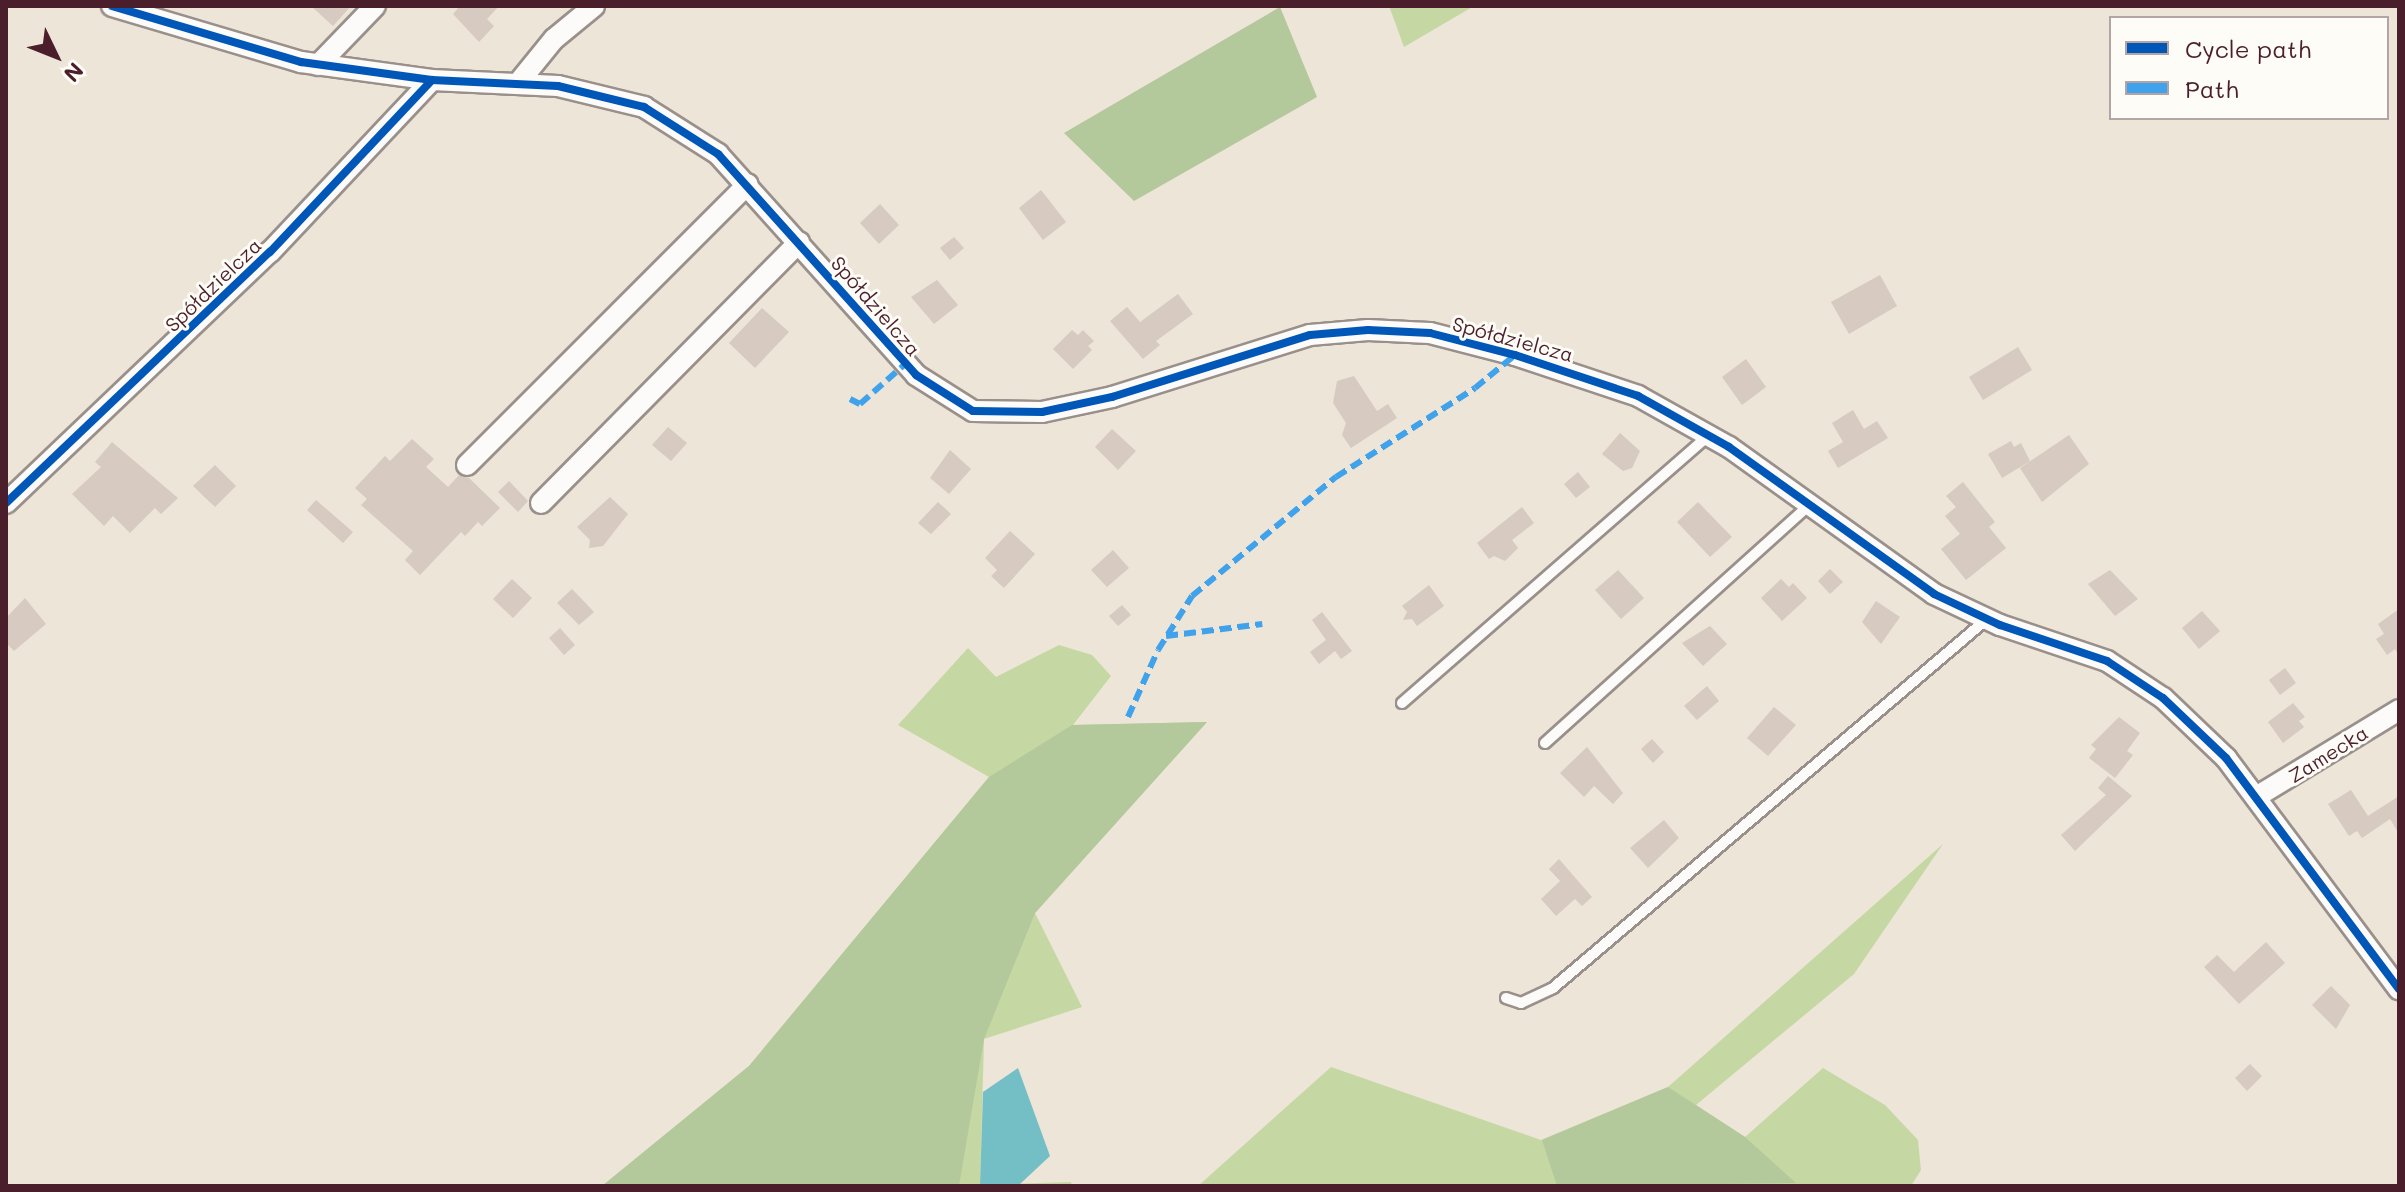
<!DOCTYPE html>
<meta charset="utf-8">
<style>
body{margin:0}
#map{position:relative;width:2405px;height:1192px;overflow:hidden;background:#ece5d8;font-family:Mali,sans-serif}
div>[style]{position:absolute}
[style*='--x']{left:calc(var(--x)*1px);top:calc(var(--y)*1px);width:calc(var(--w)*1px);rotate:calc(var(--a)*1deg)}
.green>*{inset:0;background:#c5d8a4}
.forest>*{inset:0;background:#b3c89b}
.water>*{inset:0;background:#74bec6}
.building>*{inset:0;background:#d7cac0}
.roads{filter:drop-shadow(2px 0 #9a908b) drop-shadow(-2px 0 #9a908b) drop-shadow(0 2px #9a908b) drop-shadow(0 -2px #9a908b)}
.lane>*{height:10px;margin:-5px;padding:0 5px;transform-origin:5px;border-radius:5px;background:#fcfbf9}
.street>*{height:20px;margin:-10px;padding:0 10px;transform-origin:10px;border-radius:10px;background:#fcfbf9}
.quiet>*{height:6px;margin-top:-3px;transform-origin:0;background:repeating-linear-gradient(90deg,#40a2eb 0 12px,transparent 0 18px)}
.cycleway>*{height:8px;margin:-4px;padding:0 4px;transform-origin:4px;border-radius:4px;background:#0057b8}
span{translate:-50% -50%;white-space:nowrap;text-align:center;line-height:1.15;-webkit-text-stroke:6px #fdfcf7;paint-order:stroke}
.street-label{font-size:20px;color:#4a1f2b}
.frame{position:absolute;inset:0;border:8px solid #4a1f2b;pointer-events:none}
.legend{position:absolute;left:2109px;top:16px;width:280px;height:104px;box-sizing:border-box;background:#fdfcf7;border:2px solid #b5a4a5;margin:0;padding:10px 14px;list-style:none;font-size:24px;color:#4a1f2b}
.legend li{display:flex;align-items:center;gap:16px;height:40px}
.legend b{width:40px;border:2px solid #b5a4a5}
.north{position:absolute;left:16px;top:16px;width:80px;height:80px;-webkit-text-stroke:6px #fdfcf7;paint-order:stroke;rotate:133deg;font-size:22px;font-weight:700;line-height:32px;text-align:center;color:#4a1f2b}
.north::after{content:'';display:block;margin:auto;width:28px;height:36px;background:#4a1f2b;clip-path:polygon(50% 0,100% 100%,50% 72%,0 100%)}
</style>
<div id="map">
<div class="green">
<div style="clip-path:polygon(1389px 6px,1474px 6px,1404px 47px)"></div>
<div style="clip-path:polygon(1059px 645px,1092px 655px,1111px 676px,1073px 725px,1207px 722px,1035px 913px,1082px 1007px,984px 1039px,980px 1185px,1071px 1182px,1072px 1186px,602px 1186px,749px 1066px,989px 777px,898px 725px,968px 648px,996px 677px)"></div>
<div style="clip-path:polygon(1943px 844px,1854px 974px,1696px 1105px,1745px 1137px,1823px 1068px,1885px 1105px,1918px 1140px,1921px 1170px,1911px 1186px,1198px 1186px,1331px 1067px,1541px 1140px,1668px 1087px)"></div>
</div>
<div class="forest">
<div style="clip-path:polygon(1280px 7px,1317px 97px,1134px 201px,1064px 133px)"></div>
<div style="clip-path:polygon(1207px 722px,1035px 913px,984px 1039px,959px 1186px,602px 1186px,749px 1066px,989px 777px,1072px 725px)"></div>
<div style="clip-path:polygon(1668px 1087px,1745px 1137px,1796px 1183px,1557px 1186px,1542px 1140px)"></div>
</div>
<div class="water">
<div style="clip-path:polygon(1018px 1068px,1050px 1156px,1020px 1184px,980px 1185px,983px 1092px)"></div>
</div>
<div class="building">
<div style="clip-path:polygon(311px 6px,351px 6px,333px 26px)"></div>
<div style="clip-path:polygon(460px 6px,499px 6px,487px 19px,494px 26px,479px 42px,453px 14px)"></div>
<div style="clip-path:polygon(1041px 190px,1066px 222px,1043px 240px,1019px 208px)"></div>
<div style="clip-path:polygon(880px 204px,899px 225px,879px 244px,860px 223px)"></div>
<div style="clip-path:polygon(954px 237px,964px 248px,950px 260px,940px 248px)"></div>
<div style="clip-path:polygon(1880px 275px,1897px 306px,1849px 334px,1831px 302px)"></div>
<div style="clip-path:polygon(937px 280px,958px 305px,934px 324px,911px 297px)"></div>
<div style="clip-path:polygon(1178px 294px,1193px 314px,1156px 341px,1160px 345px,1143px 359px,1110px 321px,1127px 307px,1140px 322px)"></div>
<div style="clip-path:polygon(762px 308px,789px 332px,755px 368px,729px 343px)"></div>
<div style="clip-path:polygon(1072px 330px,1078px 335px,1083px 330px,1094px 341px,1088px 346px,1092px 350px,1073px 369px,1053px 349px)"></div>
<div style="clip-path:polygon(2018px 347px,2032px 370px,1983px 400px,1969px 377px)"></div>
<div style="clip-path:polygon(1746px 359px,1766px 387px,1742px 405px,1722px 377px)"></div>
<div style="clip-path:polygon(1354px 376px,1377px 411px,1388px 404px,1397px 418px,1351px 448px,1342px 435px,1346px 423px,1333px 403px,1337px 381px)"></div>
<div style="clip-path:polygon(1853px 410px,1864px 429px,1877px 421px,1888px 438px,1838px 468px,1828px 451px,1843px 442px,1832px 423px)"></div>
<div style="clip-path:polygon(668px 427px,687px 443px,671px 461px,652px 445px)"></div>
<div style="clip-path:polygon(1112px 429px,1136px 451px,1118px 470px,1095px 447px)"></div>
<div style="clip-path:polygon(1620px 433px,1640px 451px,1632px 468px,1623px 471px,1602px 454px)"></div>
<div style="clip-path:polygon(2069px 435px,2089px 464px,2042px 502px,2020px 468px)"></div>
<div style="clip-path:polygon(412px 439px,434px 459px,426px 467px,448px 487px,459px 475px,469px 478px,500px 508px,482px 526px,478px 522px,465px 536px,461px 532px,420px 575px,405px 560px,413px 551px,361px 505px,367px 499px,355px 488px,385px 456px,390px 461px)"></div>
<div style="clip-path:polygon(2011px 441px,2014px 447px,2021px 443px,2030px 461px,2002px 478px,1988px 454px)"></div>
<div style="clip-path:polygon(112px 442px,178px 498px,161px 514px,155px 508px,130px 533px,113px 516px,104px 526px,72px 494px,101px 467px,95px 462px)"></div>
<div style="clip-path:polygon(950px 450px,971px 469px,949px 494px,930px 478px)"></div>
<div style="clip-path:polygon(215px 465px,236px 486px,215px 507px,193px 486px)"></div>
<div style="clip-path:polygon(1578px 472px,1590px 487px,1576px 498px,1564px 484px)"></div>
<div style="clip-path:polygon(509px 481px,528px 501px,518px 512px,498px 492px)"></div>
<div style="clip-path:polygon(1963px 482px,1995px 522px,1989px 527px,2006px 548px,1966px 580px,1941px 549px,1960px 534px,1945px 516px,1956px 507px,1946px 496px)"></div>
<div style="clip-path:polygon(610px 497px,628px 514px,603px 546px,589px 548px,590px 540px,577px 527px)"></div>
<div style="clip-path:polygon(316px 500px,353px 532px,343px 543px,307px 510px)"></div>
<div style="clip-path:polygon(938px 502px,951px 514px,931px 534px,918px 523px)"></div>
<div style="clip-path:polygon(1698px 502px,1732px 537px,1710px 557px,1677px 522px)"></div>
<div style="clip-path:polygon(1522px 507px,1534px 523px,1512px 540px,1518px 548px,1505px 561px,1494px 556px,1489px 559px,1477px 543px)"></div>
<div style="clip-path:polygon(1010px 531px,1035px 554px,1004px 588px,991px 576px,997px 570px,985px 558px)"></div>
<div style="clip-path:polygon(1113px 550px,1129px 568px,1107px 587px,1091px 570px)"></div>
<div style="clip-path:polygon(1830px 569px,1843px 582px,1830px 594px,1818px 581px)"></div>
<div style="clip-path:polygon(1618px 570px,1644px 598px,1621px 619px,1595px 590px)"></div>
<div style="clip-path:polygon(2110px 570px,2138px 599px,2115px 616px,2088px 584px)"></div>
<div style="clip-path:polygon(512px 579px,532px 598px,513px 618px,493px 599px)"></div>
<div style="clip-path:polygon(1781px 579px,1789px 587px,1793px 583px,1807px 598px,1782px 621px,1761px 598px)"></div>
<div style="clip-path:polygon(1429px 585px,1444px 606px,1417px 626px,1412px 619px,1403px 620px,1407px 612px,1402px 606px)"></div>
<div style="clip-path:polygon(572px 589px,594px 612px,579px 625px,557px 603px)"></div>
<div style="clip-path:polygon(25px 598px,46px 624px,14px 651px,6px 643px,6px 618px)"></div>
<div style="clip-path:polygon(1876px 601px,1900px 617px,1881px 644px,1862px 622px)"></div>
<div style="clip-path:polygon(1122px 605px,1131px 615px,1118px 626px,1109px 616px)"></div>
<div style="clip-path:polygon(2399px 609px,2399px 655px,2395px 649px,2387px 655px,2376px 639px,2384px 634px,2378px 624px)"></div>
<div style="clip-path:polygon(2202px 611px,2220px 631px,2199px 649px,2182px 628px)"></div>
<div style="clip-path:polygon(1322px 612px,1352px 651px,1341px 659px,1335px 651px,1319px 664px,1310px 652px,1326px 640px,1312px 620px)"></div>
<div style="clip-path:polygon(1710px 626px,1727px 644px,1703px 666px,1682px 643px)"></div>
<div style="clip-path:polygon(560px 628px,575px 645px,564px 655px,549px 638px)"></div>
<div style="clip-path:polygon(2285px 668px,2296px 683px,2280px 695px,2269px 680px)"></div>
<div style="clip-path:polygon(1707px 686px,1719px 701px,1697px 720px,1684px 706px)"></div>
<div style="clip-path:polygon(2293px 703px,2305px 717px,2299px 721px,2304px 727px,2283px 743px,2268px 722px)"></div>
<div style="clip-path:polygon(1774px 707px,1796px 725px,1768px 756px,1747px 738px)"></div>
<div style="clip-path:polygon(2119px 717px,2140px 733px,2127px 751px,2133px 755px,2115px 778px,2089px 758px,2096px 749px,2091px 745px)"></div>
<div style="clip-path:polygon(1652px 739px,1664px 752px,1653px 763px,1641px 749px)"></div>
<div style="clip-path:polygon(1587px 747px,1623px 793px,1613px 804px,1594px 786px,1584px 797px,1560px 773px)"></div>
<div style="clip-path:polygon(2108px 776px,2132px 796px,2075px 851px,2061px 835px,2106px 795px,2098px 788px)"></div>
<div style="clip-path:polygon(2351px 790px,2368px 816px,2399px 796px,2399px 834px,2390px 819px,2362px 838px,2357px 831px,2349px 836px,2328px 804px)"></div>
<div style="clip-path:polygon(1664px 820px,1679px 838px,1648px 868px,1630px 848px)"></div>
<div style="clip-path:polygon(1559px 859px,1592px 897px,1582px 906px,1575px 899px,1556px 916px,1541px 899px,1560px 881px,1549px 869px)"></div>
<div style="clip-path:polygon(2266px 942px,2285px 963px,2239px 1004px,2204px 967px,2217px 955px,2234px 972px)"></div>
<div style="clip-path:polygon(2331px 986px,2350px 1005px,2336px 1029px,2312px 1005px)"></div>
<div style="clip-path:polygon(2250px 1064px,2262px 1076px,2247px 1091px,2235px 1078px)"></div>
</div>
<div class="roads">
<div class="lane">
<div style="--x:1402;--y:703;--w:408;--a:-41.1"></div>
<div style="--x:1545;--y:743;--w:357;--a:-42"></div>
<div style="--x:1506;--y:998;--w:16;--a:18"></div>
<div style="--x:1521;--y:1003;--w:35;--a:-25"></div>
<div style="--x:1553;--y:988;--w:570;--a:-40.37"></div>
</div>
<div class="street">
<div style="--x:112;--y:6;--w:197;--a:16.5"></div>
<div style="--x:301;--y:62;--w:132;--a:7.8"></div>
<div style="--x:432;--y:80;--w:126;--a:2.7"></div>
<div style="--x:558;--y:86;--w:89;--a:13.7"></div>
<div style="--x:644;--y:107;--w:88;--a:32.4"></div>
<div style="--x:718;--y:154;--w:297;--a:48.1"></div>
<div style="--x:916;--y:375;--w:67;--a:32.3"></div>
<div style="--x:973;--y:411;--w:69;--a:0.8"></div>
<div style="--x:1042;--y:412;--w:72;--a:-12.1"></div>
<div style="--x:1112;--y:397;--w:207;--a:-17.4"></div>
<div style="--x:1310;--y:335;--w:58;--a:-4.9"></div>
<div style="--x:1368;--y:330;--w:62;--a:2.8"></div>
<div style="--x:1430;--y:333;--w:88;--a:14.5"></div>
<div style="--x:1515;--y:355;--w:130;--a:18.4"></div>
<div style="--x:1638;--y:396;--w:104;--a:29.3"></div>
<div style="--x:1729;--y:447;--w:252;--a:35.6"></div>
<div style="--x:1934;--y:594;--w:73;--a:25.2"></div>
<div style="--x:2000;--y:625;--w:113;--a:18.6"></div>
<div style="--x:2107;--y:661;--w:67;--a:33.5"></div>
<div style="--x:2163;--y:698;--w:87;--a:43.6"></div>
<div style="--x:2226;--y:758;--w:289;--a:53.2"></div>
<div style="--x:318;--y:65;--w:82;--a:-46"></div>
<div style="--x:519;--y:82;--w:55;--a:-50.9"></div>
<div style="--x:554;--y:39;--w:52;--a:-39.5"></div>
<div style="--x:467;--y:465;--w:397;--a:-45"></div>
<div style="--x:6;--y:503;--w:364;--a:-43.6"></div>
<div style="--x:270;--y:252;--w:236;--a:-46.7"></div>
<div style="--x:541;--y:503;--w:367;--a:-45.3"></div>
<div style="--x:2256;--y:797;--w:167;--a:-31.3"></div>
</div>
</div>
<div class="quiet">
<div style="--x:850;--y:399;--w:11;--a:27"></div>
<div style="--x:860;--y:404;--w:60;--a:-41.6"></div>
<div style="--x:1166;--y:636;--w:97;--a:-7.1"></div>
<div style="--x:1128;--y:717;--w:73;--a:-65.9"></div>
<div style="--x:1158;--y:650;--w:64;--a:-57.8"></div>
<div style="--x:1192;--y:596;--w:187;--a:-39.6"></div>
<div style="--x:1336;--y:477;--w:165;--a:-32.6"></div>
<div style="--x:1475;--y:388;--w:52;--a:-39.5"></div>
</div>
<div class="cycleway">
<div style="--x:112;--y:6;--w:197;--a:16.5"></div>
<div style="--x:301;--y:62;--w:132;--a:7.8"></div>
<div style="--x:432;--y:80;--w:126;--a:2.7"></div>
<div style="--x:558;--y:86;--w:89;--a:13.7"></div>
<div style="--x:644;--y:107;--w:88;--a:32.4"></div>
<div style="--x:718;--y:154;--w:297;--a:48.1"></div>
<div style="--x:916;--y:375;--w:67;--a:32.3"></div>
<div style="--x:973;--y:411;--w:69;--a:0.8"></div>
<div style="--x:1042;--y:412;--w:72;--a:-12.1"></div>
<div style="--x:1112;--y:397;--w:207;--a:-17.4"></div>
<div style="--x:1310;--y:335;--w:58;--a:-4.9"></div>
<div style="--x:1368;--y:330;--w:62;--a:2.8"></div>
<div style="--x:1430;--y:333;--w:88;--a:14.5"></div>
<div style="--x:1515;--y:355;--w:130;--a:18.4"></div>
<div style="--x:1638;--y:396;--w:104;--a:29.3"></div>
<div style="--x:1729;--y:447;--w:252;--a:35.6"></div>
<div style="--x:1934;--y:594;--w:73;--a:25.2"></div>
<div style="--x:2000;--y:625;--w:113;--a:18.6"></div>
<div style="--x:2107;--y:661;--w:67;--a:33.5"></div>
<div style="--x:2163;--y:698;--w:87;--a:43.6"></div>
<div style="--x:2226;--y:758;--w:289;--a:53.2"></div>
<div style="--x:6;--y:503;--w:364;--a:-43.6"></div>
<div style="--x:270;--y:252;--w:236;--a:-46.7"></div>
</div>
<div class="street-label">
<span style="left:213px;top:285px;rotate:-44deg">Spółdzielcza</span>
<span style="left:876px;top:306px;rotate:49deg">Spółdzielcza</span>
<span style="left:1513px;top:339px;rotate:15deg">Spółdzielcza</span>
<span style="left:2328px;top:754px;rotate:-32deg">Zamecka</span>
</div>
<div class="frame"></div>
<ul class="legend">
<li><b style="height:10px;background:#0057b8"></b>Cycle path</li>
<li><b style="height:10px;background:#40a2eb"></b>Path</li>
</ul>
<div class="north">N</div>
</div>
